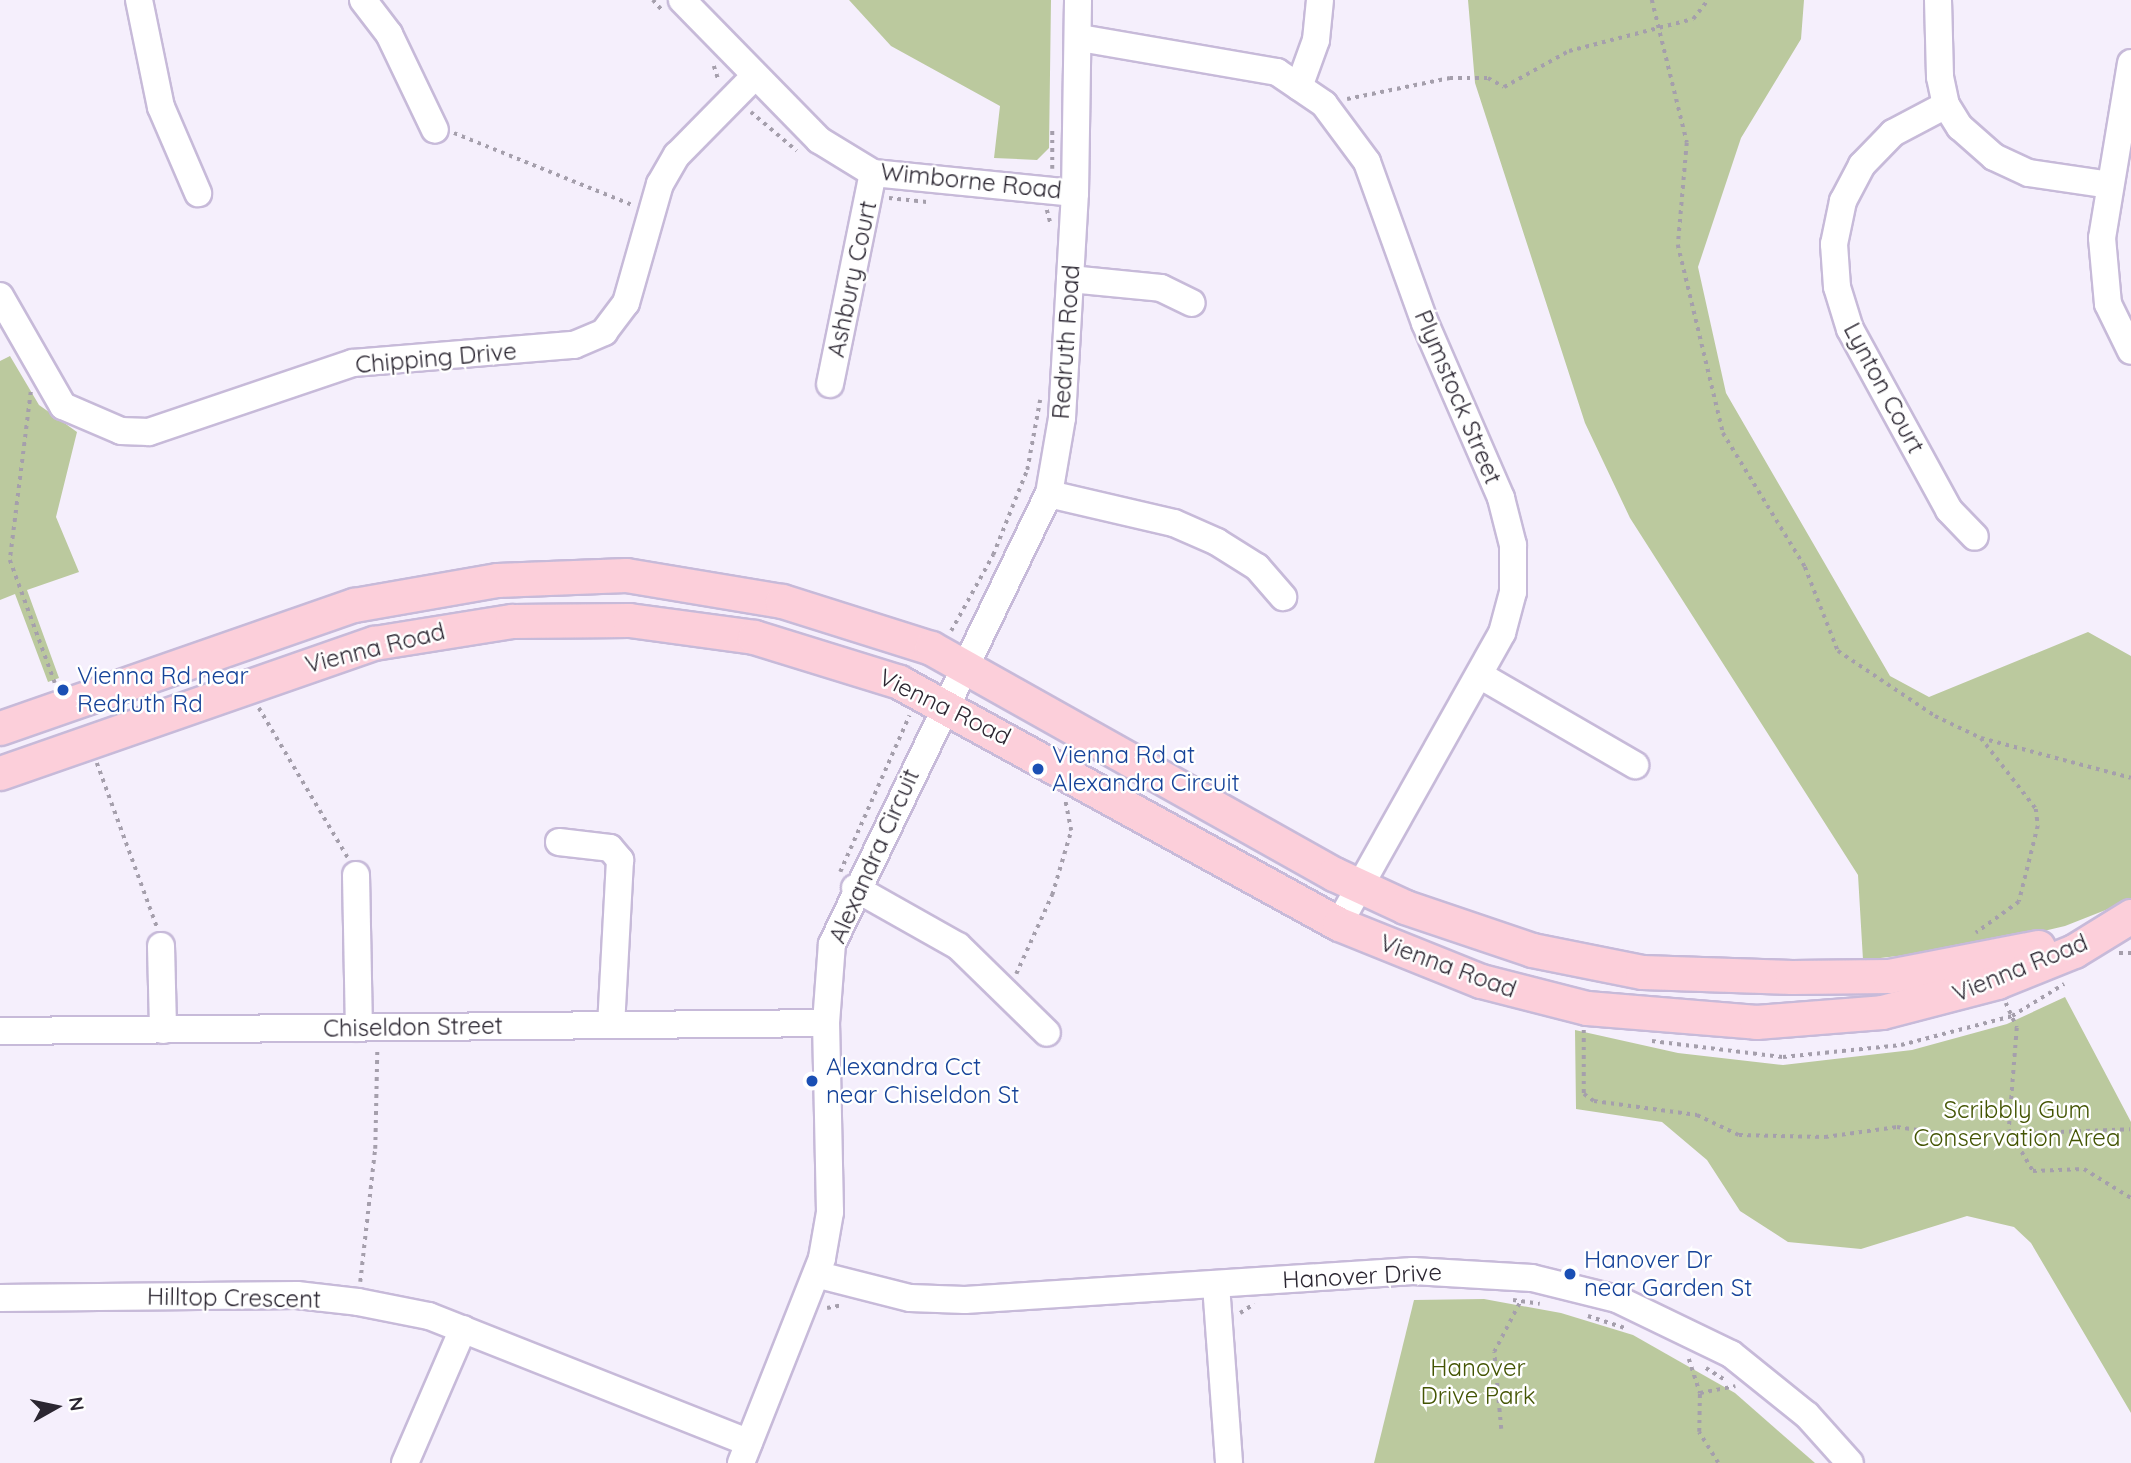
<!DOCTYPE html>
<style>
body{margin:0}
#map{position:relative;width:2131px;height:1463px;overflow:hidden;background:#f5effc;font-family:Quicksand,sans-serif}
div>[style]{position:absolute}
[style*='--x']{left:calc(var(--x)*1px);top:calc(var(--y)*1px);width:calc(var(--w)*1px);rotate:calc(var(--a)*1deg)}
.green>*{inset:0;background:#bbc99e}
.path>*{height:3.5px;margin-top:-1.75px;transform-origin:0;background:repeating-linear-gradient(90deg,#a59fac 0 3.5px,transparent 0 8.5px)}
.roads{filter:drop-shadow(2px 0 #c7bad9) drop-shadow(-2px 0 #c7bad9) drop-shadow(0 2px #c7bad9) drop-shadow(0 -2px #c7bad9)}
.minor>*{height:26px;margin:-13px;padding:0 13px;transform-origin:13px;border-radius:13px;background:#fff}
.major>*{height:33px;margin:-16.5px;padding:0 16.5px;transform-origin:16.5px;border-radius:16.5px;background:#fccfda}
.dots>*{width:19px;height:19px;translate:-50% -50%;box-sizing:border-box;border:4px solid #fff;border-radius:50%}
span{translate:-50% -50%;white-space:nowrap;text-align:center;line-height:1.15;-webkit-text-stroke:5px #fff;paint-order:stroke}
.street-label{font-size:24px;color:#2b2631}
.transit-label{font-size:24px;color:#164399}
.left{translate:0 -50%;text-align:left}
.park-label{font-size:24px;color:#445504}
.north{position:absolute;left:21px;top:1372px;width:70px;height:70px;-webkit-text-stroke:5px #fff;paint-order:stroke;rotate:81deg;font-size:19px;font-weight:700;line-height:28px;text-align:center;color:#2b2631}
.north::after{content:'';display:block;margin:auto;width:24px;height:32px;background:#2b2631;clip-path:polygon(50% 0,100% 100%,50% 72%,0 100%)}
</style>
<div id="map">
<div class="green">
<div style="clip-path:polygon(849px 0,1051px 0,1049px 148px,1037px 160px,994px 158px,1000px 106px,891px 46px)"></div>
<div style="clip-path:polygon(1468px 0,1804px 0,1801px 39px,1741px 138px,1698px 267px,1726px 393px,1890px 676px,1929px 697px,2088px 632px,2131px 656px,2131px 900px,2065px 926px,1976px 947px,1863px 960px,1858px 875px,1630px 518px,1585px 423px,1475px 83px)"></div>
<div style="clip-path:polygon(10px 356px,39px 405px,77px 432px,56px 517px,79px 572px,27px 590px,59px 678px,48px 682px,15px 594px,0 600px,0 361px)"></div>
<div style="clip-path:polygon(2065px 997px,2131px 1122px,2131px 1413px,2031px 1243px,2014px 1227px,1967px 1216px,1861px 1249px,1788px 1242px,1740px 1211px,1707px 1160px,1662px 1122px,1576px 1109px,1575px 1030px,1678px 1053px,1783px 1065px,1912px 1050px,2007px 1024px)"></div>
<div style="clip-path:polygon(1484px 1299px,1561px 1313px,1633px 1335px,1735px 1393px,1815px 1463px,1374px 1463px,1414px 1300px)"></div>
</div>
<div class="path">
<div style="--x:653;--y:0;--w:15;--a:48"></div>
<div style="--x:1652;--y:0;--w:147;--a:76.2"></div>
<div style="--x:1687;--y:143;--w:102;--a:95"></div>
<div style="--x:1678;--y:245;--w:193;--a:76.5"></div>
<div style="--x:1723;--y:433;--w:157;--a:58.5"></div>
<div style="--x:1805;--y:567;--w:90;--a:68.6"></div>
<div style="--x:1838;--y:651;--w:117;--a:33.8"></div>
<div style="--x:1935;--y:716;--w:51;--a:25.6"></div>
<div style="--x:1981;--y:738;--w:90;--a:52.2"></div>
<div style="--x:2036;--y:809;--w:17;--a:83"></div>
<div style="--x:2038;--y:826;--w:78;--a:104"></div>
<div style="--x:2019;--y:902;--w:53;--a:144.2"></div>
<div style="--x:714;--y:66;--w:16;--a:72"></div>
<div style="--x:1347;--y:99;--w:105;--a:-11.5"></div>
<div style="--x:1450;--y:78;--w:38;--a:0"></div>
<div style="--x:1488;--y:78;--w:18;--a:29"></div>
<div style="--x:1504;--y:87;--w:74;--a:-29"></div>
<div style="--x:1569;--y:51;--w:128;--a:-14.5"></div>
<div style="--x:1693;--y:19;--w:24;--a:-52"></div>
<div style="--x:751;--y:112;--w:60;--a:40.3"></div>
<div style="--x:454;--y:133;--w:192;--a:22"></div>
<div style="--x:1052;--y:169;--w:38;--a:-90"></div>
<div style="--x:889;--y:198;--w:38;--a:6"></div>
<div style="--x:1047;--y:210;--w:16;--a:75"></div>
<div style="--x:31;--y:392;--w:169;--a:97.1"></div>
<div style="--x:10;--y:560;--w:131;--a:69.9"></div>
<div style="--x:951;--y:631;--w:87;--a:-61.1"></div>
<div style="--x:993;--y:555;--w:92;--a:-68.2"></div>
<div style="--x:1027;--y:470;--w:71;--a:-79.5"></div>
<div style="--x:259;--y:708;--w:174;--a:59.3"></div>
<div style="--x:1981;--y:738;--w:155;--a:14.9"></div>
<div style="--x:97;--y:763;--w:175;--a:69.9"></div>
<div style="--x:840;--y:872;--w:171;--a:-66.1"></div>
<div style="--x:2119;--y:953;--w:12;--a:0"></div>
<div style="--x:1016;--y:974;--w:87;--a:-65.5"></div>
<div style="--x:1052;--y:895;--w:67;--a:-73.5"></div>
<div style="--x:1071;--y:831;--w:31;--a:-101"></div>
<div style="--x:2006;--y:1003;--w:27;--a:66"></div>
<div style="--x:2017;--y:1028;--w:102;--a:94.5"></div>
<div style="--x:2009;--y:1130;--w:48;--a:59.7"></div>
<div style="--x:2033;--y:1171;--w:51;--a:-2.2"></div>
<div style="--x:2084;--y:1169;--w:55;--a:31.7"></div>
<div style="--x:1584;--y:1030;--w:64;--a:90"></div>
<div style="--x:1584;--y:1094;--w:12;--a:35"></div>
<div style="--x:1594;--y:1101;--w:104;--a:7.7"></div>
<div style="--x:1697;--y:1115;--w:47;--a:25.5"></div>
<div style="--x:1739;--y:1135;--w:86;--a:1.3"></div>
<div style="--x:1825;--y:1137;--w:73;--a:-7.9"></div>
<div style="--x:1897;--y:1127;--w:63;--a:8.3"></div>
<div style="--x:1959;--y:1136;--w:171;--a:-2.3"></div>
<div style="--x:1652;--y:1041;--w:132;--a:7"></div>
<div style="--x:1783;--y:1057;--w:119;--a:-5.8"></div>
<div style="--x:1901;--y:1045;--w:115;--a:-14.6"></div>
<div style="--x:2012;--y:1016;--w:61;--a:-31.6"></div>
<div style="--x:360;--y:1282;--w:134;--a:-83.6"></div>
<div style="--x:375;--y:1149;--w:99;--a:-88.8"></div>
<div style="--x:1513;--y:1300;--w:27;--a:8"></div>
<div style="--x:827;--y:1308;--w:16;--a:-11"></div>
<div style="--x:1240;--y:1313;--w:17;--a:-33"></div>
<div style="--x:1588;--y:1316;--w:38;--a:18"></div>
<div style="--x:1689;--y:1359;--w:36;--a:72"></div>
<div style="--x:1706;--y:1368;--w:25;--a:32"></div>
<div style="--x:1501;--y:1429;--w:77;--a:-95.2"></div>
<div style="--x:1494;--y:1352;--w:56;--a:-62.5"></div>
<div style="--x:1718;--y:1463;--w:36;--a:-122"></div>
<div style="--x:1699;--y:1432;--w:39;--a:-89"></div>
<div style="--x:1700;--y:1393;--w:36;--a:-11"></div>
</div>
<div class="roads">
<div class="minor">
<div style="--x:139;--y:0;--w:109;--a:78.4"></div>
<div style="--x:161;--y:107;--w:94;--a:66.7"></div>
<div style="--x:363;--y:0;--w:43;--a:52.6"></div>
<div style="--x:389;--y:34;--w:106;--a:64.4"></div>
<div style="--x:682;--y:0;--w:196;--a:45.6"></div>
<div style="--x:819;--y:140;--w:63;--a:31.4"></div>
<div style="--x:873;--y:173;--w:203;--a:5.7"></div>
<div style="--x:1938;--y:0;--w:77;--a:88.5"></div>
<div style="--x:1940;--y:77;--w:29;--a:78"></div>
<div style="--x:1946;--y:105;--w:26;--a:58"></div>
<div style="--x:1960;--y:127;--w:45;--a:41.4"></div>
<div style="--x:1994;--y:157;--w:38;--a:25"></div>
<div style="--x:2029;--y:173;--w:82;--a:8.4"></div>
<div style="--x:1080;--y:38;--w:200;--a:9.8"></div>
<div style="--x:1277;--y:72;--w:57;--a:34.2"></div>
<div style="--x:1324;--y:104;--w:72;--a:53.4"></div>
<div style="--x:1367;--y:162;--w:171;--a:70.2"></div>
<div style="--x:1425;--y:323;--w:191;--a:66.5"></div>
<div style="--x:1501;--y:498;--w:49;--a:75.7"></div>
<div style="--x:1513;--y:545;--w:47;--a:90"></div>
<div style="--x:1513;--y:592;--w:42;--a:105"></div>
<div style="--x:1502;--y:633;--w:334;--a:119.3"></div>
<div style="--x:2131;--y:63;--w:177;--a:99.4"></div>
<div style="--x:2102;--y:238;--w:66;--a:84.8"></div>
<div style="--x:2108;--y:304;--w:52;--a:63.9"></div>
<div style="--x:1299;--y:87;--w:50;--a:-70.1"></div>
<div style="--x:1316;--y:40;--w:40;--a:-84.3"></div>
<div style="--x:1946;--y:105;--w:60;--a:152.2"></div>
<div style="--x:1893;--y:133;--w:45;--a:134.1"></div>
<div style="--x:1862;--y:165;--w:41;--a:117.8"></div>
<div style="--x:1843;--y:201;--w:44;--a:101.8"></div>
<div style="--x:1834;--y:244;--w:43;--a:86"></div>
<div style="--x:1837;--y:287;--w:44;--a:72.8"></div>
<div style="--x:1850;--y:329;--w:206;--a:61.3"></div>
<div style="--x:1949;--y:510;--w:37;--a:46"></div>
<div style="--x:1070;--y:279;--w:91;--a:5.6"></div>
<div style="--x:1161;--y:288;--w:34;--a:26"></div>
<div style="--x:0;--y:296;--w:127;--a:60.2"></div>
<div style="--x:63;--y:406;--w:63;--a:23.3"></div>
<div style="--x:121;--y:431;--w:28;--a:2"></div>
<div style="--x:149;--y:432;--w:215;--a:-18.7"></div>
<div style="--x:353;--y:363;--w:222;--a:-4.7"></div>
<div style="--x:574;--y:345;--w:33;--a:-23"></div>
<div style="--x:604;--y:332;--w:36;--a:-53"></div>
<div style="--x:626;--y:303;--w:124;--a:-74.1"></div>
<div style="--x:660;--y:184;--w:34;--a:-60"></div>
<div style="--x:677;--y:155;--w:110;--a:-45.4"></div>
<div style="--x:830;--y:384;--w:215;--a:-78.5"></div>
<div style="--x:1049;--y:494;--w:128;--a:13.1"></div>
<div style="--x:1174;--y:523;--w:47;--a:23.8"></div>
<div style="--x:1217;--y:542;--w:47;--a:32"></div>
<div style="--x:1257;--y:567;--w:40;--a:49"></div>
<div style="--x:1483;--y:677;--w:176;--a:30.1"></div>
<div style="--x:559;--y:842;--w:51;--a:6.7"></div>
<div style="--x:610;--y:848;--w:16;--a:50"></div>
<div style="--x:620;--y:860;--w:164;--a:93.1"></div>
<div style="--x:356;--y:875;--w:153;--a:88.9"></div>
<div style="--x:855;--y:888;--w:118;--a:29.4"></div>
<div style="--x:958;--y:946;--w:124;--a:44.3"></div>
<div style="--x:161;--y:946;--w:84;--a:88.6"></div>
<div style="--x:0;--y:1031;--w:826;--a:-0.55"></div>
<div style="--x:819;--y:1275;--w:94;--a:14.2"></div>
<div style="--x:910;--y:1298;--w:55;--a:2.1"></div>
<div style="--x:965;--y:1300;--w:449;--a:-3.7"></div>
<div style="--x:1413;--y:1271;--w:119;--a:3.4"></div>
<div style="--x:1532;--y:1278;--w:88;--a:13.9"></div>
<div style="--x:1617;--y:1299;--w:127;--a:25.8"></div>
<div style="--x:1731;--y:1354;--w:97;--a:38.8"></div>
<div style="--x:1807;--y:1415;--w:64;--a:48.1"></div>
<div style="--x:1216;--y:1285;--w:178;--a:85.8"></div>
<div style="--x:0;--y:1298;--w:297;--a:-0.6"></div>
<div style="--x:297;--y:1295;--w:61;--a:6.5"></div>
<div style="--x:358;--y:1302;--w:72;--a:11.2"></div>
<div style="--x:429;--y:1316;--w:344;--a:21.6"></div>
<div style="--x:405;--y:1463;--w:146;--a:-66.6"></div>
<div style="--x:741;--y:1463;--w:220;--a:-68.4"></div>
<div style="--x:822;--y:1258;--w:47;--a:-80.1"></div>
<div style="--x:830;--y:1212;--w:189;--a:-91.2"></div>
<div style="--x:826;--y:1023;--w:79;--a:-85.7"></div>
<div style="--x:832;--y:944;--w:500;--a:-64.3"></div>
<div style="--x:1049;--y:494;--w:77;--a:-80.3"></div>
<div style="--x:1062;--y:418;--w:225;--a:-86.7"></div>
<div style="--x:1075;--y:193;--w:193;--a:-89.1"></div>
</div>
<div class="major">
<div style="--x:0;--y:728;--w:375;--a:-19.2"></div>
<div style="--x:354;--y:605;--w:145;--a:-9.9"></div>
<div style="--x:497;--y:580;--w:129;--a:-2.2"></div>
<div style="--x:626;--y:575;--w:158;--a:9.5"></div>
<div style="--x:782;--y:601;--w:156;--a:17.5"></div>
<div style="--x:931;--y:648;--w:462;--a:29.3"></div>
<div style="--x:1334;--y:874;--w:78;--a:24.9"></div>
<div style="--x:1405;--y:907;--w:134;--a:18.7"></div>
<div style="--x:1532;--y:950;--w:112;--a:11.3"></div>
<div style="--x:1642;--y:972;--w:150;--a:1.9"></div>
<div style="--x:1792;--y:977;--w:97;--a:-0.6"></div>
<div style="--x:1889;--y:976;--w:152;--a:-11"></div>
<div style="--x:0;--y:773;--w:396;--a:-19.2"></div>
<div style="--x:374;--y:643;--w:140;--a:-9.1"></div>
<div style="--x:512;--y:621;--w:117;--a:-0.5"></div>
<div style="--x:629;--y:620;--w:126;--a:7.7"></div>
<div style="--x:754;--y:637;--w:152;--a:17.2"></div>
<div style="--x:899;--y:682;--w:502;--a:28.81"></div>
<div style="--x:1339;--y:924;--w:153;--a:21.9"></div>
<div style="--x:1481;--y:981;--w:109;--a:14.3"></div>
<div style="--x:1587;--y:1008;--w:170;--a:4.7"></div>
<div style="--x:1756;--y:1022;--w:126;--a:-4.5"></div>
<div style="--x:1882;--y:1012;--w:119;--a:-14.6"></div>
<div style="--x:1997;--y:982;--w:83;--a:-21.9"></div>
<div style="--x:2074;--y:951;--w:67;--a:-31.6"></div>
</div>
</div>
<div class="dots">
<div style="left:63px;top:690px;background:#1a4fb4"></div>
<div style="left:1038px;top:769px;background:#1a4fb4"></div>
<div style="left:812px;top:1081px;background:#1a4fb4"></div>
<div style="left:1570px;top:1274px;background:#1a4fb4"></div>
</div>
<div class="street-label">
<span style="left:971px;top:181px;rotate:6deg">Wimborne Road</span>
<span style="left:852px;top:279px;rotate:-78deg">Ashbury Court</span>
<span style="left:1066px;top:342px;rotate:-86deg">Redruth Road</span>
<span style="left:436px;top:358px;rotate:-5deg">Chipping Drive</span>
<span style="left:1884px;top:388px;rotate:62deg">Lynton Court</span>
<span style="left:1458px;top:397px;rotate:67deg">Plymstock Street</span>
<span style="left:375px;top:648px;rotate:-14deg">Vienna Road</span>
<span style="left:945px;top:707px;rotate:26deg">Vienna Road</span>
<span style="left:874px;top:856px;rotate:-66deg">Alexandra Circuit</span>
<span style="left:1448px;top:966px;rotate:20deg">Vienna Road</span>
<span style="left:2020px;top:968px;rotate:-22deg">Vienna Road</span>
<span style="left:413px;top:1027px;rotate:-1deg">Chiseldon Street</span>
<span style="left:1362px;top:1276px;rotate:-3deg">Hanover Drive</span>
<span style="left:234px;top:1298px;rotate:1deg">Hilltop Crescent</span>
</div>
<div class="transit-label">
<span class="left" style="left:77px;top:690px">Vienna Rd near<br>Redruth Rd</span>
<span class="left" style="left:1052px;top:769px">Vienna Rd at<br>Alexandra Circuit</span>
<span class="left" style="left:826px;top:1081px">Alexandra Cct<br>near Chiseldon St</span>
<span class="left" style="left:1584px;top:1274px">Hanover Dr<br>near Garden St</span>
</div>
<div class="park-label">
<span style="left:2017px;top:1124px">Scribbly Gum<br>Conservation Area</span>
<span style="left:1478px;top:1382px">Hanover<br>Drive Park</span>
</div>
<div class="north">N</div>
</div>
